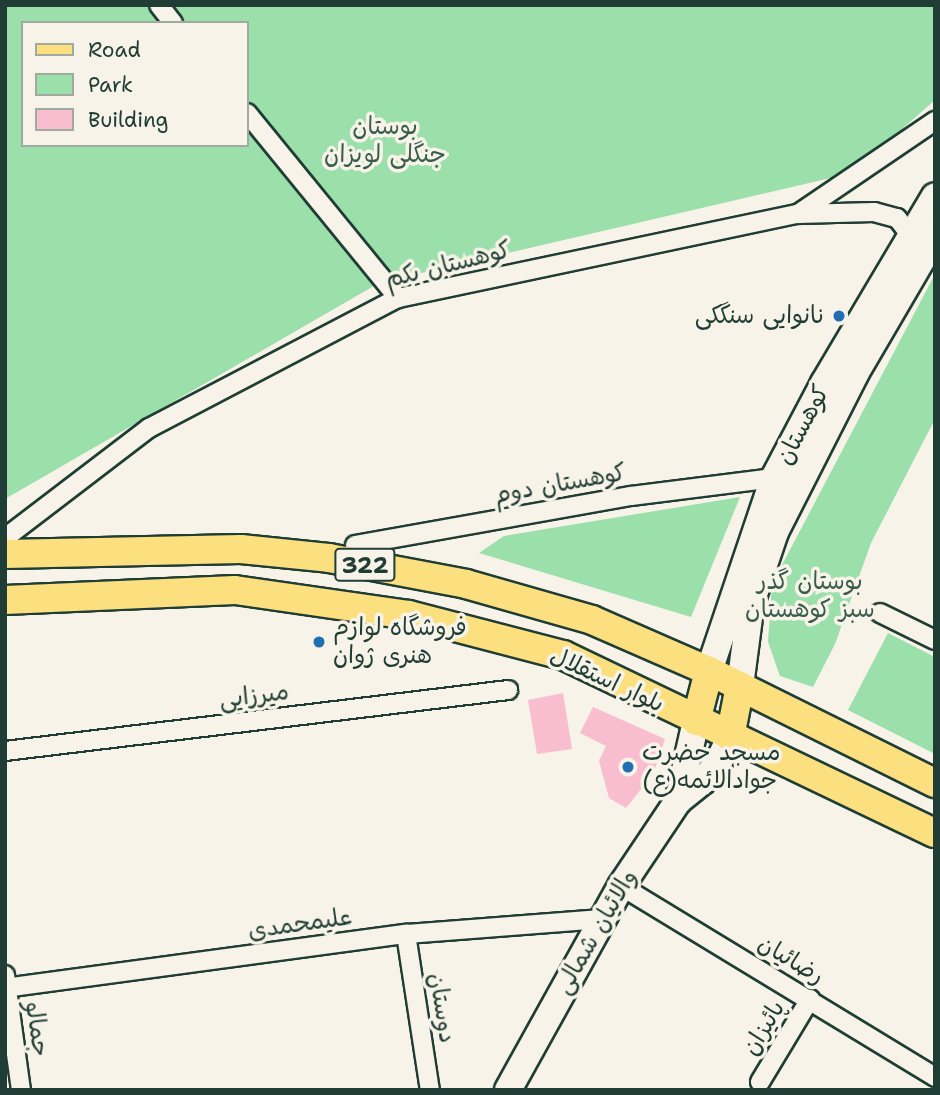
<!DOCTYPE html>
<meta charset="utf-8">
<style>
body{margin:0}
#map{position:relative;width:940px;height:1095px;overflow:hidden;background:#f7f3e8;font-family:"Shantell Sans","Playpen Sans Arabic",sans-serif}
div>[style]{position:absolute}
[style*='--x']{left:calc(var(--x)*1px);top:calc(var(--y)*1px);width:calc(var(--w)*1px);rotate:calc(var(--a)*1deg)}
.green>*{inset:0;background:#9bdfab}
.building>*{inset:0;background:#f8bed0}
.roads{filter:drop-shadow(2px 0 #1f3d34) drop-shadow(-2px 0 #1f3d34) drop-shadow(0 2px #1f3d34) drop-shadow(0 -2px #1f3d34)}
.street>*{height:18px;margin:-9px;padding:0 9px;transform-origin:9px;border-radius:9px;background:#f7f3e8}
.secondary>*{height:26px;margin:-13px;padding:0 13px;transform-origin:13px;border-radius:13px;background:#f7f3e8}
.primary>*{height:28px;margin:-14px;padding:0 14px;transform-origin:14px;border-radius:14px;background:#fce080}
.dots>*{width:19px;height:19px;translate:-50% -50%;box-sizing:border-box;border:4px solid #f7f3e8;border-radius:50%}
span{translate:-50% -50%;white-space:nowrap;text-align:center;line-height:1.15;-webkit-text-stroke:7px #f7f3e8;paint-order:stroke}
.shield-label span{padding:2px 5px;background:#f7f3e8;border:2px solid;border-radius:5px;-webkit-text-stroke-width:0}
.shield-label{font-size:23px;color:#1f3d34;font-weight:700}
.park-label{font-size:24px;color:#385d4c}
.street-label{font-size:24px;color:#1f3d34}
.poi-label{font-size:24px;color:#1f3d34}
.right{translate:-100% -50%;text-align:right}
.left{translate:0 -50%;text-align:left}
.frame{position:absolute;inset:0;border:7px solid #1f3d34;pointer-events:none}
.legend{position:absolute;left:21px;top:21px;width:228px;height:126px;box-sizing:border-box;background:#f7f3e8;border:2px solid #a1aaa0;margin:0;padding:9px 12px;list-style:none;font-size:21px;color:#1f3d34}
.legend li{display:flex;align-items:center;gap:14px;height:35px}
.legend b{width:35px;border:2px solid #a1aaa0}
</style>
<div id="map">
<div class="green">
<div style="clip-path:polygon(evenodd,5px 5px,935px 5px,935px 100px,852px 173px,379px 283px,5px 499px,5px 5px,23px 23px,247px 23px,247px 145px,23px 145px,23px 23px)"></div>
<div style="clip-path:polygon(935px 274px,935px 419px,871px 543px,835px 644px,813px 687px,780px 676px,768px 642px,772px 584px)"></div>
<div style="clip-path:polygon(740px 497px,691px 617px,479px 553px,504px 536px)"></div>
<div style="clip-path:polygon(888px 633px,935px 657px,935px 754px,848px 710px)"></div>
</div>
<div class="building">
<div style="clip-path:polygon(563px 693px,572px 749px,537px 754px,528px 700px)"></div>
<div style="clip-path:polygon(593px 707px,665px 739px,653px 774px,626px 808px,609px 798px,599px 761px,606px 746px,580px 733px)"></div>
</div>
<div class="roads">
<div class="street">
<div style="--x:159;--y:5;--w:23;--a:52"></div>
<div style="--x:247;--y:113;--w:239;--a:50.8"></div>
<div style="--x:798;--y:214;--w:76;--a:-1.5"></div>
<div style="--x:874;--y:212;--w:24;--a:15"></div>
<div style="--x:897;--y:218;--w:23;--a:52"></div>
<div style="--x:5;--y:538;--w:181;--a:-37.4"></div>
<div style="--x:149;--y:428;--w:281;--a:-27.6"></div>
<div style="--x:398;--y:298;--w:409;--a:-11.9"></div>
<div style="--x:798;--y:214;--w:166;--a:-34.2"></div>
<div style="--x:355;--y:545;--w:280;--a:-10.1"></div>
<div style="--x:631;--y:496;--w:144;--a:-7.2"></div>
<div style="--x:880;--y:613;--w:61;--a:26.1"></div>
<div style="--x:5;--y:751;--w:507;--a:-6.91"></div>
<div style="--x:621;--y:886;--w:368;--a:31.3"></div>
<div style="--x:406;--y:934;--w:158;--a:81.3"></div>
<div style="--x:5;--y:975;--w:116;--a:82.1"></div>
<div style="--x:5;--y:988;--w:405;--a:-7.7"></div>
<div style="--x:406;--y:934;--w:197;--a:-4.4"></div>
<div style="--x:760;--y:1082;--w:97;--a:-58.9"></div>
</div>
<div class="secondary">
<div style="--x:709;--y:671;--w:204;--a:-71.4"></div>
<div style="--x:774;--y:478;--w:107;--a:-62.2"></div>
<div style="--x:824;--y:383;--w:217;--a:-59.3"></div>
<div style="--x:740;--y:686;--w:84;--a:-82.5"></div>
<div style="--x:751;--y:603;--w:75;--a:-71.3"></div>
<div style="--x:775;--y:532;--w:177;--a:-63.1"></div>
<div style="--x:855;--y:374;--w:159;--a:-59.7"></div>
<div style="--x:678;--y:801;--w:82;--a:-77.3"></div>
<div style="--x:508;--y:1090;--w:233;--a:-61"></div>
<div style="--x:621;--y:886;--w:102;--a:-56.2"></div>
<div style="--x:678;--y:801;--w:32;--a:-39"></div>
<div style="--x:703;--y:781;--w:26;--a:-51"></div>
<div style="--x:719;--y:761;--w:26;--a:-65"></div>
</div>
<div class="primary">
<div style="--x:5;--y:554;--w:236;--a:-1.2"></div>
<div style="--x:241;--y:549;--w:88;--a:5.8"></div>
<div style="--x:329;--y:558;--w:139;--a:10.7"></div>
<div style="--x:466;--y:584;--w:131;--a:15.9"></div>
<div style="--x:592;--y:620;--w:128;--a:23.6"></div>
<div style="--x:709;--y:671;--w:252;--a:26.4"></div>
<div style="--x:5;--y:600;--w:230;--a:-2.5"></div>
<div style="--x:235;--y:590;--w:176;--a:8.2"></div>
<div style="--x:409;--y:615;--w:159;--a:14.6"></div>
<div style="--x:563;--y:655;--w:412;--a:25.6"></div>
<div style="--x:696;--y:721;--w:52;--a:-75.4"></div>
<div style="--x:730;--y:737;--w:52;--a:-78.9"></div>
</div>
</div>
<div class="dots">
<div style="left:839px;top:316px;background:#1f6fb2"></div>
<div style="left:319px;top:642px;background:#1f6fb2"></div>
<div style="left:628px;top:767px;background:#1f6fb2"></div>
</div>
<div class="shield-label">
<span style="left:365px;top:565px">322</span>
</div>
<div class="park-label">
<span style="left:385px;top:141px">بوستان<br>جنگلی لویزان</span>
<span style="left:810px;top:596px">بوستان گذر<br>سبز کوهستان</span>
</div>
<div class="street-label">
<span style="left:448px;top:265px;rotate:-14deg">کوهستان یکم</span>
<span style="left:803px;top:425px;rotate:-62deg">کوهستان</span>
<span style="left:560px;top:484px;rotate:-10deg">کوهستان دوم</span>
<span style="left:607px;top:680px;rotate:25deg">بلوار استقلال</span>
<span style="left:254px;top:696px;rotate:-7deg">میرزایی</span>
<span style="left:300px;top:924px;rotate:-8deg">علیمحمدی</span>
<span style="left:596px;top:932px;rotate:-60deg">والائیان شمالی</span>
<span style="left:791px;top:960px;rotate:31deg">رضائیان</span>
<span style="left:442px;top:1008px;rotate:81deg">دوستان</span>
<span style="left:764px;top:1028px;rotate:-59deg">پائیزان</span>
<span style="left:37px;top:1029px;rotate:82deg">جمالو</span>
</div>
<div class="poi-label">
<span class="right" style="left:825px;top:316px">نانوایی سنگکی</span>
<span class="left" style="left:333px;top:642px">فروشگاه لوازم<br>هنری ژوان</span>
<span class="left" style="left:642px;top:767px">مسجد حضرت<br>جوادالائمه(ع)</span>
</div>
<div class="frame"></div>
<ul class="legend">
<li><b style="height:9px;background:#fce080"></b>Road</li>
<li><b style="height:19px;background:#9bdfab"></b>Park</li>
<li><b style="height:19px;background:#f8bed0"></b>Building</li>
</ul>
</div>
